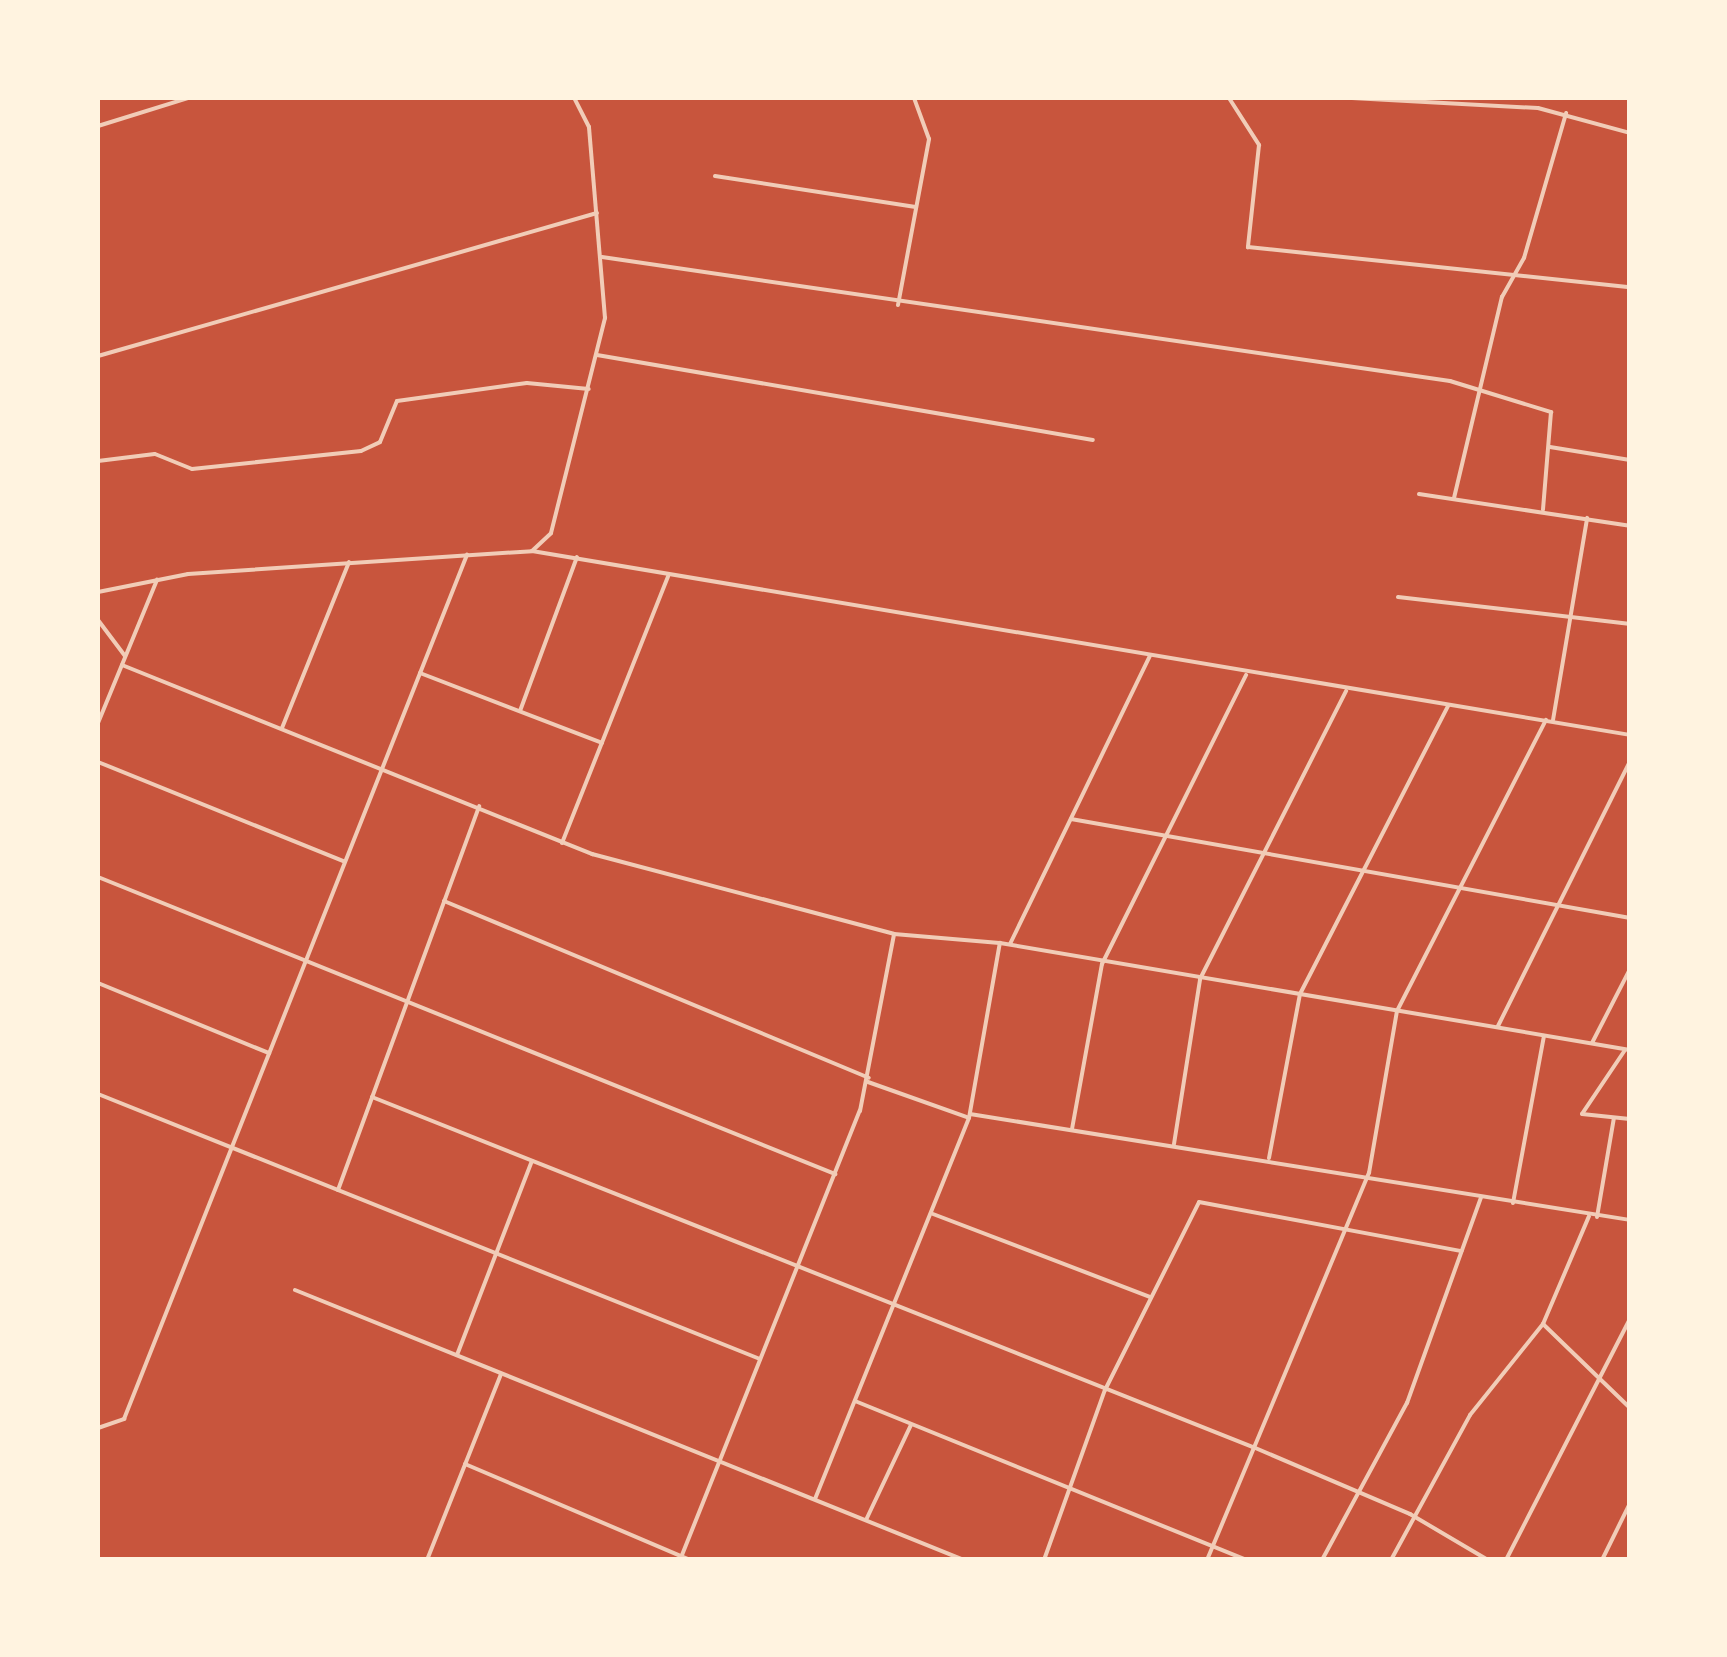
<!DOCTYPE html>
<style>
body{margin:0}
#map{position:relative;width:1727px;height:1657px;overflow:hidden;background:#c8553d;font-family:Literata,serif}
div>[style]{position:absolute}
[style*='--x']{left:calc(var(--x)*1px);top:calc(var(--y)*1px);width:calc(var(--w)*1px);rotate:calc(var(--a)*1deg)}
.minor>*{height:4px;margin:-2px;padding:0 2px;transform-origin:2px;border-radius:2px;background:#f1ccb7}
span{translate:-50% -50%;white-space:nowrap;text-align:center;line-height:1.15;-webkit-text-stroke:10px #fff3e0;paint-order:stroke}
.frame{position:absolute;inset:0;border:100px solid #fff3e0;pointer-events:none}
</style>
<div id="map">
<div class="minor">
<div style="--x:1229;--y:98;--w:56;--a:57.4"></div>
<div style="--x:1259;--y:145;--w:103;--a:96.2"></div>
<div style="--x:1248;--y:247;--w:384;--a:6"></div>
<div style="--x:1352;--y:98;--w:186;--a:3.1"></div>
<div style="--x:1538;--y:108;--w:95;--a:15.2"></div>
<div style="--x:98;--y:126;--w:94;--a:-17.3"></div>
<div style="--x:715;--y:176;--w:203;--a:8.8"></div>
<div style="--x:602;--y:257;--w:857;--a:8.32"></div>
<div style="--x:1450;--y:381;--w:106;--a:17.1"></div>
<div style="--x:1551;--y:412;--w:98;--a:94.7"></div>
<div style="--x:898;--y:305;--w:169;--a:-79.4"></div>
<div style="--x:929;--y:139;--w:44;--a:-110.1"></div>
<div style="--x:597;--y:355;--w:503;--a:9.72"></div>
<div style="--x:98;--y:356;--w:519;--a:-15.99"></div>
<div style="--x:1550;--y:447;--w:81;--a:9.2"></div>
<div style="--x:98;--y:461;--w:57;--a:-7"></div>
<div style="--x:155;--y:454;--w:40;--a:22"></div>
<div style="--x:192;--y:469;--w:170;--a:-6.1"></div>
<div style="--x:361;--y:451;--w:21;--a:-25"></div>
<div style="--x:380;--y:442;--w:44;--a:-67.5"></div>
<div style="--x:397;--y:401;--w:131;--a:-7.9"></div>
<div style="--x:527;--y:383;--w:62;--a:5.5"></div>
<div style="--x:1419;--y:494;--w:213;--a:8.6"></div>
<div style="--x:1454;--y:498;--w:207;--a:-76.6"></div>
<div style="--x:1502;--y:297;--w:45;--a:-60.6"></div>
<div style="--x:1524;--y:258;--w:151;--a:-73.8"></div>
<div style="--x:532;--y:551;--w:26;--a:-43"></div>
<div style="--x:551;--y:533;--w:222;--a:-75.9"></div>
<div style="--x:605;--y:318;--w:192;--a:-94.8"></div>
<div style="--x:589;--y:127;--w:33;--a:-117"></div>
<div style="--x:98;--y:592;--w:92;--a:-11.3"></div>
<div style="--x:188;--y:574;--w:345;--a:-3.8"></div>
<div style="--x:532;--y:551;--w:1113;--a:9.51"></div>
<div style="--x:1398;--y:597;--w:234;--a:6.6"></div>
<div style="--x:98;--y:620;--w:45;--a:53.1"></div>
<div style="--x:122;--y:665;--w:507;--a:21.91"></div>
<div style="--x:592;--y:854;--w:312;--a:14.8"></div>
<div style="--x:894;--y:934;--w:106;--a:4.9"></div>
<div style="--x:1000;--y:943;--w:639;--a:9.64"></div>
<div style="--x:420;--y:673;--w:195;--a:21"></div>
<div style="--x:520;--y:711;--w:164;--a:-69.7"></div>
<div style="--x:1553;--y:720;--w:205;--a:-80.4"></div>
<div style="--x:98;--y:723;--w:155;--a:-67.6"></div>
<div style="--x:282;--y:728;--w:179;--a:-68"></div>
<div style="--x:98;--y:762;--w:266;--a:22"></div>
<div style="--x:1071;--y:819;--w:568;--a:10.04"></div>
<div style="--x:562;--y:843;--w:287;--a:-68.3"></div>
<div style="--x:98;--y:877;--w:795;--a:21.95"></div>
<div style="--x:444;--y:901;--w:460;--a:22.6"></div>
<div style="--x:1010;--y:944;--w:320;--a:-64.1"></div>
<div style="--x:98;--y:983;--w:185;--a:22.3"></div>
<div style="--x:1498;--y:1026;--w:296;--a:-63.5"></div>
<div style="--x:1592;--y:1043;--w:83;--a:-62.8"></div>
<div style="--x:1625;--y:1050;--w:77;--a:123.9"></div>
<div style="--x:1582;--y:1114;--w:48;--a:5.9"></div>
<div style="--x:868;--y:1082;--w:105;--a:19.5"></div>
<div style="--x:98;--y:1094;--w:713;--a:21.82"></div>
<div style="--x:372;--y:1097;--w:948;--a:21.67"></div>
<div style="--x:1253;--y:1447;--w:171;--a:23.1"></div>
<div style="--x:1410;--y:1514;--w:91;--a:30.5"></div>
<div style="--x:970;--y:1114;--w:668;--a:9.12"></div>
<div style="--x:1072;--y:1129;--w:168;--a:-79.7"></div>
<div style="--x:1102;--y:964;--w:323;--a:-63.5"></div>
<div style="--x:1174;--y:1144;--w:167;--a:-81"></div>
<div style="--x:1200;--y:979;--w:323;--a:-63.1"></div>
<div style="--x:1269;--y:1158;--w:167;--a:-79.3"></div>
<div style="--x:1300;--y:994;--w:324;--a:-62.8"></div>
<div style="--x:338;--y:1190;--w:409;--a:-69.8"></div>
<div style="--x:1513;--y:1203;--w:170;--a:-79.5"></div>
<div style="--x:933;--y:1214;--w:232;--a:20.9"></div>
<div style="--x:1597;--y:1217;--w:100;--a:-80.3"></div>
<div style="--x:295;--y:1290;--w:721;--a:21.98"></div>
<div style="--x:1543;--y:1324;--w:121;--a:44"></div>
<div style="--x:457;--y:1355;--w:208;--a:-68.9"></div>
<div style="--x:855;--y:1401;--w:423;--a:22.1"></div>
<div style="--x:98;--y:1428;--w:28;--a:-19"></div>
<div style="--x:124;--y:1419;--w:930;--a:-68.35"></div>
<div style="--x:465;--y:1464;--w:245;--a:23.1"></div>
<div style="--x:815;--y:1499;--w:411;--a:-68"></div>
<div style="--x:969;--y:1118;--w:178;--a:-80"></div>
<div style="--x:866;--y:1520;--w:105;--a:-64.7"></div>
<div style="--x:427;--y:1560;--w:200;--a:-68.3"></div>
<div style="--x:680;--y:1560;--w:484;--a:-68.2"></div>
<div style="--x:860;--y:1111;--w:180;--a:-79.1"></div>
<div style="--x:1044;--y:1560;--w:181;--a:-70.3"></div>
<div style="--x:1105;--y:1390;--w:210;--a:-63.4"></div>
<div style="--x:1199;--y:1202;--w:267;--a:10.6"></div>
<div style="--x:1207;--y:1560;--w:420;--a:-67.3"></div>
<div style="--x:1369;--y:1173;--w:164;--a:-80.2"></div>
<div style="--x:1397;--y:1011;--w:327;--a:-62.9"></div>
<div style="--x:1322;--y:1560;--w:179;--a:-61.6"></div>
<div style="--x:1407;--y:1403;--w:218;--a:-70.2"></div>
<div style="--x:1391;--y:1560;--w:165;--a:-61.4"></div>
<div style="--x:1470;--y:1415;--w:117;--a:-51.3"></div>
<div style="--x:1543;--y:1324;--w:117;--a:-66.9"></div>
<div style="--x:1506;--y:1560;--w:271;--a:-62.8"></div>
<div style="--x:1602;--y:1560;--w:64;--a:-63.8"></div>
</div>
<div class="frame"></div>
</div>
